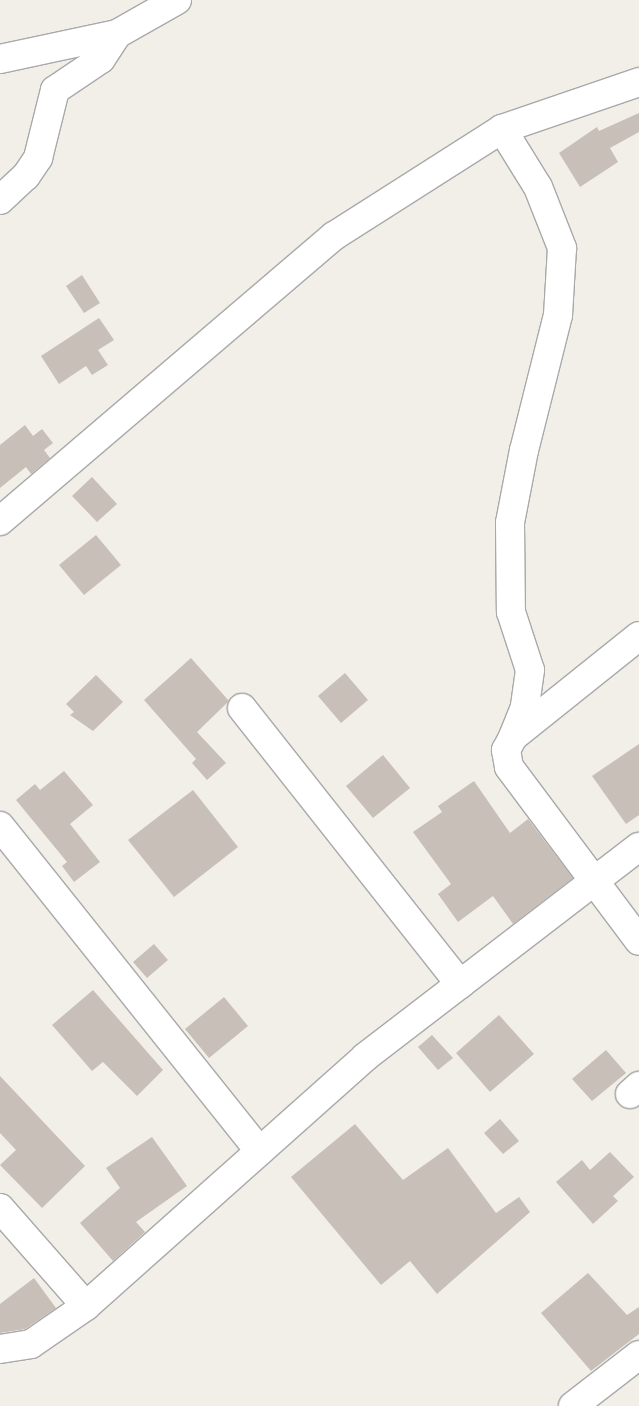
<!DOCTYPE html>
<style>
body{margin:0}
#map{position:relative;width:639px;height:1406px;overflow:hidden;background:#f2efe9;font-family:Signika,sans-serif}
div>[style]{position:absolute}
[style*='--x']{left:calc(var(--x)*1px);top:calc(var(--y)*1px);width:calc(var(--w)*1px);rotate:calc(var(--a)*1deg)}
.building>*{inset:0;background:#c7bfb8}
.roads{filter:drop-shadow(1px 0 #a9a9a9) drop-shadow(-1px 0 #a9a9a9) drop-shadow(0 1px #a9a9a9) drop-shadow(0 -1px #a9a9a9)}
.street>*{height:28px;margin:-14px;padding:0 14px;transform-origin:14px;border-radius:14px;background:#fff}
span{translate:-50% -50%;white-space:nowrap;text-align:center;line-height:1.15;-webkit-text-stroke:4.5px #fff;paint-order:stroke}
</style>
<div id="map">
<div class="building">
<div style="clip-path:polygon(639px 113px,639px 132px,610px 148px,618px 162px,580px 187px,559px 153px,597px 127px,599px 131px)"></div>
<div style="clip-path:polygon(82px 275px,100px 303px,84px 313px,66px 286px)"></div>
<div style="clip-path:polygon(99px 318px,114px 340px,98px 350px,108px 365px,92px 375px,86px 366px,59px 384px,41px 356px)"></div>
<div style="clip-path:polygon(25px 425px,33px 436px,42px 429px,53px 443px,44px 450px,50px 458px,31px 474px,26px 467px,0 488px,0 445px)"></div>
<div style="clip-path:polygon(92px 477px,117px 504px,97px 522px,72px 496px)"></div>
<div style="clip-path:polygon(96px 535px,121px 565px,84px 595px,59px 565px)"></div>
<div style="clip-path:polygon(191px 658px,229px 701px,197px 732px,226px 763px,207px 780px,192px 763px,196px 759px,144px 700px)"></div>
<div style="clip-path:polygon(345px 673px,368px 700px,341px 723px,318px 696px)"></div>
<div style="clip-path:polygon(96px 675px,123px 702px,93px 731px,70px 715px,74px 712px,66px 704px)"></div>
<div style="clip-path:polygon(639px 744px,639px 815px,626px 824px,592px 776px)"></div>
<div style="clip-path:polygon(383px 755px,410px 788px,373px 818px,346px 786px)"></div>
<div style="clip-path:polygon(64px 771px,93px 805px,70px 824px,100px 862px,74px 882px,62px 866px,67px 862px,16px 800px,35px 784px,40px 790px)"></div>
<div style="clip-path:polygon(474px 781px,510px 833px,528px 819px,573px 878px,513px 924px,493px 896px,458px 922px,438px 894px,451px 884px,413px 832px,442px 812px,438px 806px)"></div>
<div style="clip-path:polygon(193px 790px,238px 847px,174px 897px,128px 840px)"></div>
<div style="clip-path:polygon(154px 944px,168px 960px,147px 978px,133px 962px)"></div>
<div style="clip-path:polygon(93px 990px,163px 1070px,137px 1096px,103px 1062px,92px 1071px,52px 1025px)"></div>
<div style="clip-path:polygon(224px 997px,248px 1026px,209px 1058px,185px 1029px)"></div>
<div style="clip-path:polygon(499px 1015px,534px 1054px,490px 1092px,456px 1053px)"></div>
<div style="clip-path:polygon(432px 1035px,453px 1058px,438px 1070px,418px 1047px)"></div>
<div style="clip-path:polygon(606px 1050px,626px 1073px,592px 1101px,572px 1079px)"></div>
<div style="clip-path:polygon(0 1076px,85px 1166px,42px 1208px,0 1165px,16px 1150px,0 1133px)"></div>
<div style="clip-path:polygon(500px 1119px,519px 1141px,503px 1154px,484px 1133px)"></div>
<div style="clip-path:polygon(355px 1124px,403px 1180px,448px 1148px,496px 1213px,519px 1197px,530px 1212px,437px 1294px,410px 1261px,381px 1285px,291px 1177px)"></div>
<div style="clip-path:polygon(152px 1137px,187px 1186px,136px 1222px,145px 1232px,113px 1261px,80px 1223px,120px 1188px,106px 1168px)"></div>
<div style="clip-path:polygon(610px 1152px,634px 1177px,613px 1196px,618px 1201px,593px 1224px,556px 1182px,582px 1160px,590px 1170px)"></div>
<div style="clip-path:polygon(588px 1273px,627px 1315px,639px 1307px,639px 1334px,591px 1371px,541px 1313px)"></div>
<div style="clip-path:polygon(34px 1278px,56px 1308px,25px 1329px,0 1333px,0 1304px)"></div>
</div>
<div class="roads">
<div class="street">
<div style="--x:0;--y:59;--w:120;--a:-12.1"></div>
<div style="--x:117;--y:34;--w:69;--a:-29.5"></div>
<div style="--x:502;--y:129;--w:68;--a:58.2"></div>
<div style="--x:538;--y:187;--w:66;--a:68.5"></div>
<div style="--x:562;--y:248;--w:67;--a:93.4"></div>
<div style="--x:558;--y:315;--w:139;--a:104.1"></div>
<div style="--x:524;--y:450;--w:74;--a:100.9"></div>
<div style="--x:510;--y:523;--w:89;--a:89.4"></div>
<div style="--x:511;--y:612;--w:61;--a:71.9"></div>
<div style="--x:530;--y:670;--w:37;--a:98"></div>
<div style="--x:525;--y:707;--w:32;--a:112"></div>
<div style="--x:0;--y:200;--w:35;--a:-43"></div>
<div style="--x:26;--y:176;--w:22;--a:-56"></div>
<div style="--x:38;--y:158;--w:70;--a:-76"></div>
<div style="--x:55;--y:90;--w:55;--a:-34"></div>
<div style="--x:101;--y:59;--w:30;--a:-57"></div>
<div style="--x:0;--y:521;--w:439;--a:-40.5"></div>
<div style="--x:334;--y:236;--w:199;--a:-32.5"></div>
<div style="--x:502;--y:129;--w:145;--a:-18.9"></div>
<div style="--x:639;--y:636;--w:161;--a:141.3"></div>
<div style="--x:513;--y:737;--w:15;--a:118"></div>
<div style="--x:506;--y:750;--w:17;--a:80"></div>
<div style="--x:509;--y:767;--w:217;--a:53.2"></div>
<div style="--x:242;--y:708;--w:352;--a:51.7"></div>
<div style="--x:0;--y:826;--w:416;--a:51.4"></div>
<div style="--x:630;--y:1094;--w:12;--a:-42"></div>
<div style="--x:0;--y:1208;--w:130;--a:48.7"></div>
<div style="--x:0;--y:1349;--w:31;--a:-9"></div>
<div style="--x:31;--y:1344;--w:67;--a:-34.6"></div>
<div style="--x:86;--y:1306;--w:374;--a:-41.7"></div>
<div style="--x:365;--y:1057;--w:345;--a:-37.5"></div>
<div style="--x:573;--y:1406;--w:83;--a:-37.7"></div>
</div>
</div>
</div>
